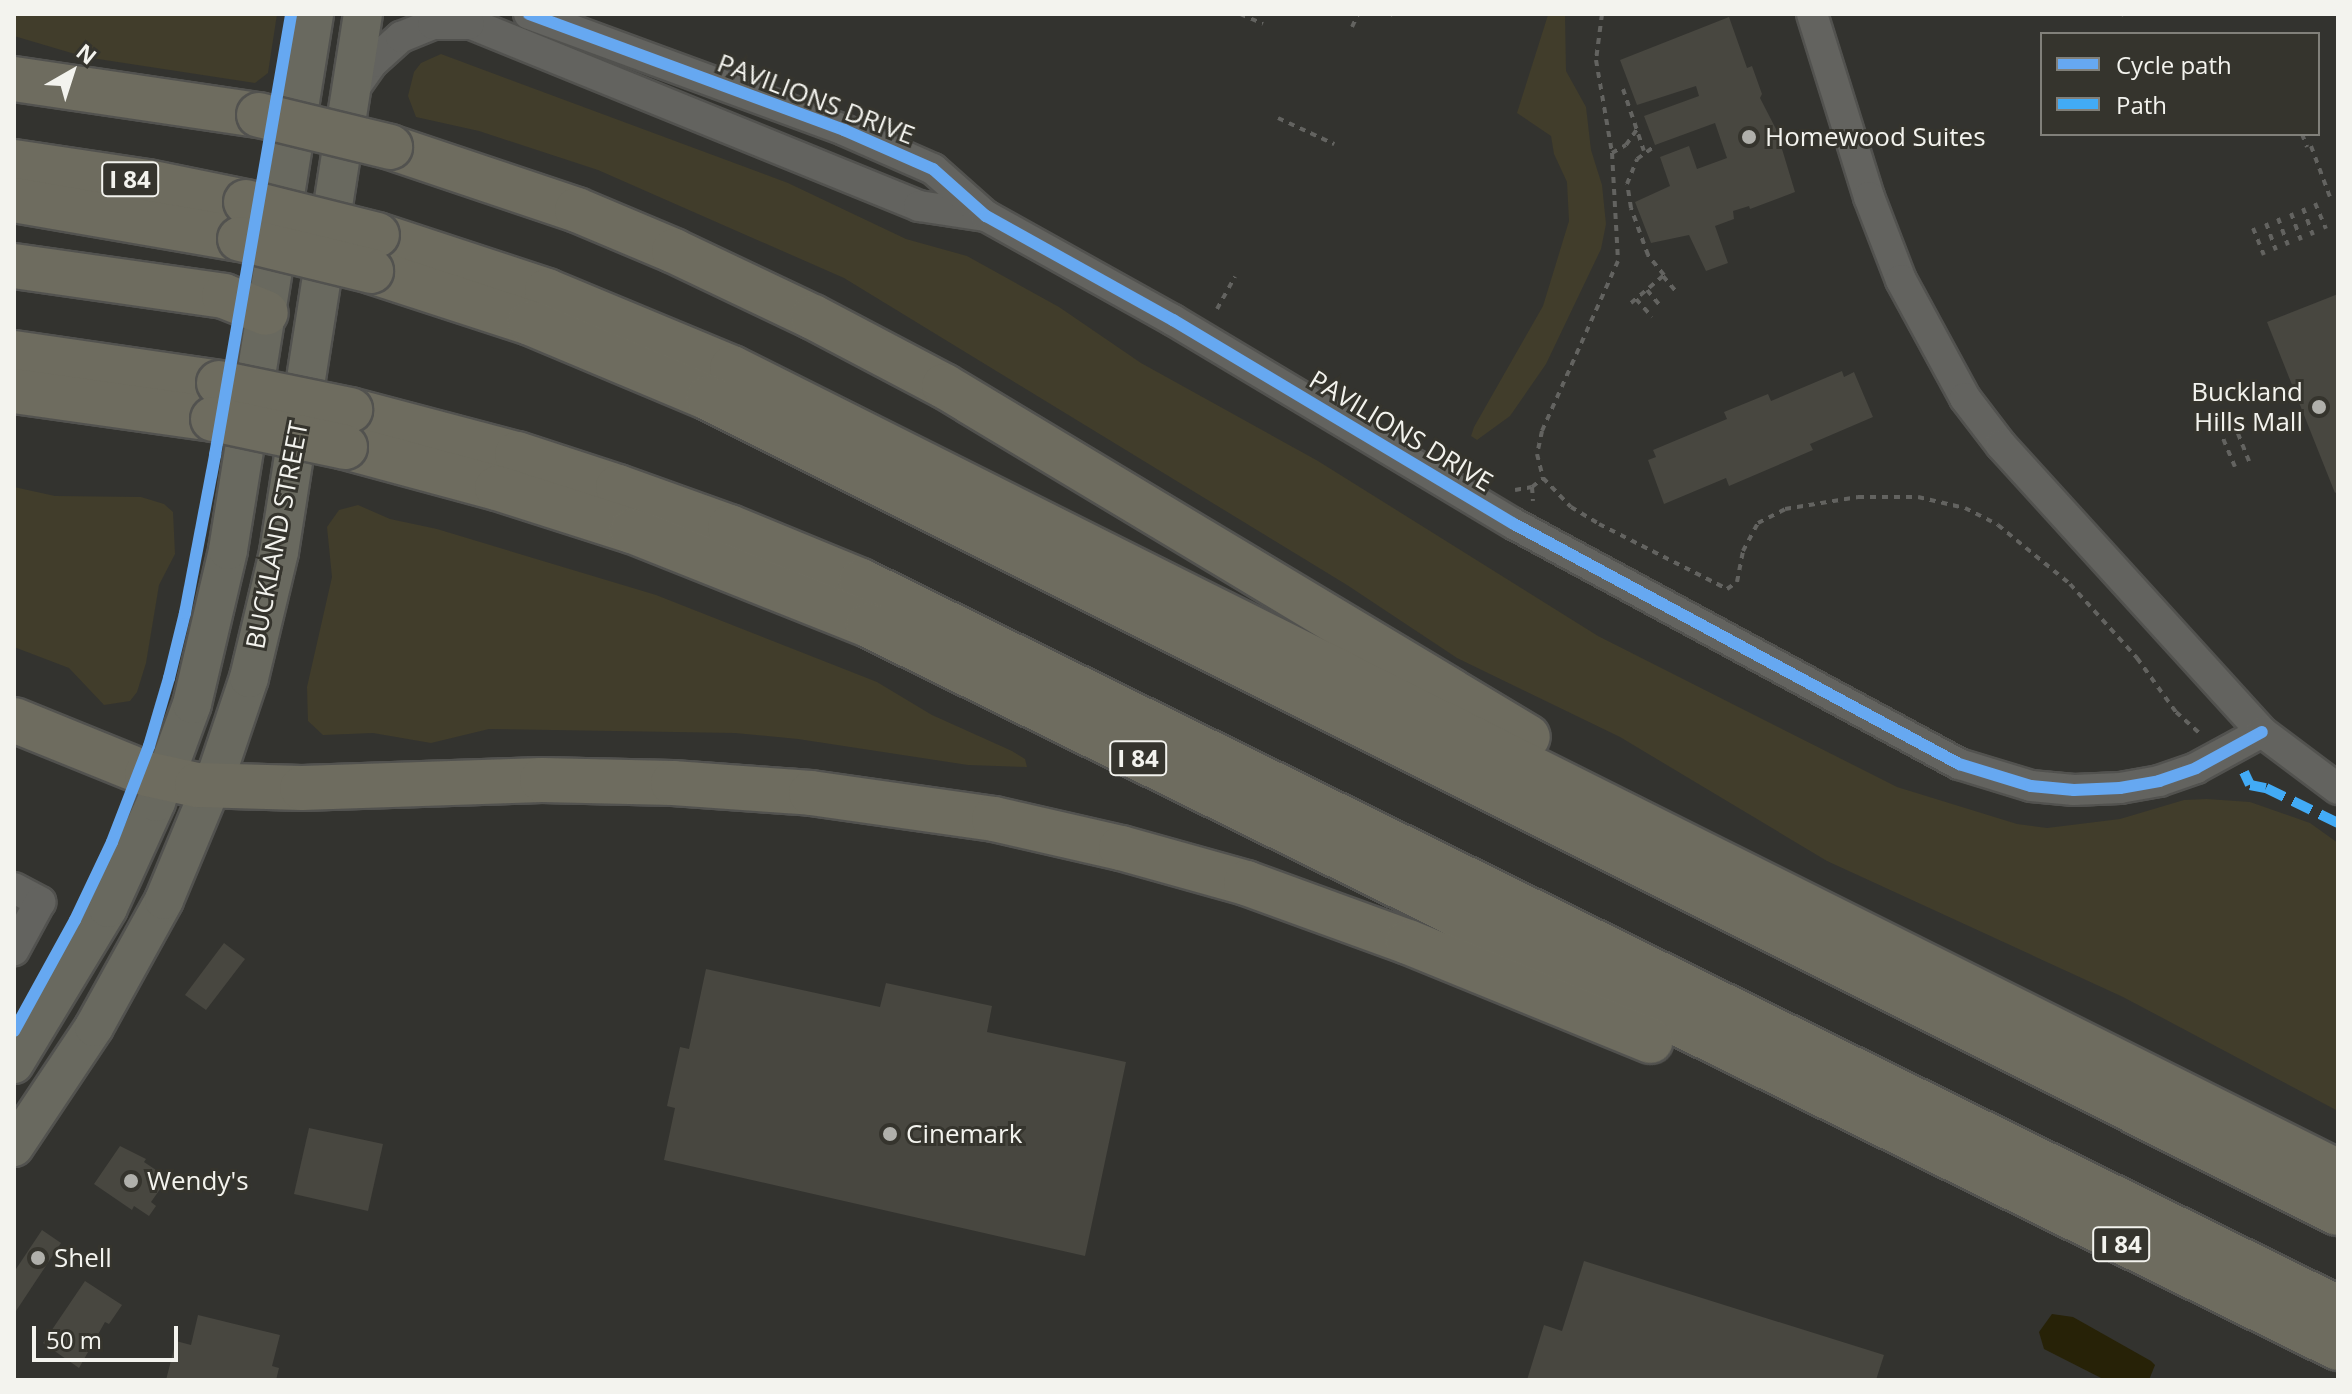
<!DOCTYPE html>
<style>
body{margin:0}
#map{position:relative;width:2352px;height:1394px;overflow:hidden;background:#33332f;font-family:"Open Sans",sans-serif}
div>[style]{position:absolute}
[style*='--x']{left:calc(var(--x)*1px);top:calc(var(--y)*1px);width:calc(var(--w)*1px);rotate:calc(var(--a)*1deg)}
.green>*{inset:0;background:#413d2b}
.water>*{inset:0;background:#272207}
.building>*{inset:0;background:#484740}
.path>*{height:4px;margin-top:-2px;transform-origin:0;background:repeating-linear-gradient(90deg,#636360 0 6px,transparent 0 12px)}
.roads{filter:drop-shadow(2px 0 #52524f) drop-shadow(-2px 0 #52524f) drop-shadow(0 2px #52524f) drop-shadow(0 -2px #52524f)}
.minor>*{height:30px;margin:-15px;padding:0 15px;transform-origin:15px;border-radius:15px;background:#63635f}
.major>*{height:38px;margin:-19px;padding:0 19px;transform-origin:19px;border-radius:19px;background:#69695f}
.highway>*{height:44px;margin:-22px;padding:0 22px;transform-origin:22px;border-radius:22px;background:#6e6c5f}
.bridges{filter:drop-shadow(2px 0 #52524f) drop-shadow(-2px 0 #52524f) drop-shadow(0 2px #52524f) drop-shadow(0 -2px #52524f)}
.highway-bridge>*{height:44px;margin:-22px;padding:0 22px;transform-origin:22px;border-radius:22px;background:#6e6c5f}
.quiet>*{height:10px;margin-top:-5px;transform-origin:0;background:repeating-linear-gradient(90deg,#42abf6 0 20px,transparent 0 30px)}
.cycleway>*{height:12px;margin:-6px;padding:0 6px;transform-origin:6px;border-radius:6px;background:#66a8f1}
.dots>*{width:22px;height:22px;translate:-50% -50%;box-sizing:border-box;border:4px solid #35342d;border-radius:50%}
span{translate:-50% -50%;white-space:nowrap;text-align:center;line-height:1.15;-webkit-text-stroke:6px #35342d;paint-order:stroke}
.shield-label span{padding:2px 6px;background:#35342d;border:2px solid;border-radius:6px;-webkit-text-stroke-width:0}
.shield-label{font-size:24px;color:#f3f3ee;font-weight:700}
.street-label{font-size:26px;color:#f3f3ee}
.poi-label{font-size:26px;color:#f3f3ee}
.left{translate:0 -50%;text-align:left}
.right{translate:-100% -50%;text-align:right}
.frame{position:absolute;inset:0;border:16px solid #f3f3ee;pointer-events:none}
.legend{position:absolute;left:2040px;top:32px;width:280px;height:104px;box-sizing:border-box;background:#35342d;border:2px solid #81807a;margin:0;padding:10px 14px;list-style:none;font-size:24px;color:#f3f3ee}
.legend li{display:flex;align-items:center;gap:16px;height:40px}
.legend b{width:40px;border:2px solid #81807a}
.north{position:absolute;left:32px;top:32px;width:80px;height:80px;-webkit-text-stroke:6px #35342d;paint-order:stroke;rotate:39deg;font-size:22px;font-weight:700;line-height:32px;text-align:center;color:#f3f3ee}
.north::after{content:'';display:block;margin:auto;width:28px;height:36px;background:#f3f3ee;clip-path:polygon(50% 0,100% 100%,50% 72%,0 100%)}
.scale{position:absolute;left:32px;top:1326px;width:146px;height:36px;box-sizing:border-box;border:4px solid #f3f3ee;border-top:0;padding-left:10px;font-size:24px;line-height:28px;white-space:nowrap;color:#f3f3ee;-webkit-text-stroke:6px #35342d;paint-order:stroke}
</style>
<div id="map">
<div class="green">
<div style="clip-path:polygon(14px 14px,277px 14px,268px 73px,255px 83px,85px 57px,14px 36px)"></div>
<div style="clip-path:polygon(1565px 14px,1566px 71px,1586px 107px,1591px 150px,1602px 185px,1606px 224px,1601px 249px,1546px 364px,1510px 416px,1477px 440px,1471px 436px,1474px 427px,1543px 306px,1569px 221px,1567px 182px,1554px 154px,1551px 136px,1517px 113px,1548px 15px)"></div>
<div style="clip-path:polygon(441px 54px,788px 183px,906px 239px,967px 256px,1059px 307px,1141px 363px,1318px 461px,1598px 636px,1897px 787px,2017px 824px,2047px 828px,2120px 819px,2184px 800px,2207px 799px,2250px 802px,2310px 823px,2338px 843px,2338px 1111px,2123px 997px,1827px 861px,1620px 737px,1457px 658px,1347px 585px,844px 278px,598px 170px,479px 131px,416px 117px,408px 96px,414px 72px,421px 63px)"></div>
<div style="clip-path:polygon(14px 487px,55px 496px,141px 497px,164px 504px,173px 512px,175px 554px,159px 585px,146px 663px,137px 692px,130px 701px,104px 705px,69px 668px,14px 647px)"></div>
<div style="clip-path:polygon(358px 505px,390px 519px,437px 529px,656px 595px,877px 682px,932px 715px,1012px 751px,1025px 759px,1027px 767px,968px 765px,798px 739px,735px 733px,489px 729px,431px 743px,373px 733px,323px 735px,308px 721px,307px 687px,332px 577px,327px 527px,339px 510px)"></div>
</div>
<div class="water">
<div style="clip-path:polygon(2052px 1314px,2073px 1317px,2151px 1361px,2155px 1365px,2149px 1380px,2105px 1380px,2044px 1349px,2039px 1332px)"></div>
</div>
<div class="building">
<div style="clip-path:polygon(1729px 17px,1747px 68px,1752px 66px,1762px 94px,1760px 98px,1776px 129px,1795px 192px,1750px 209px,1749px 206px,1733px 211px,1734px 219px,1715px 226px,1728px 263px,1706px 271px,1689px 235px,1651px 243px,1635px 202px,1670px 186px,1660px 157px,1689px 146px,1697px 169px,1727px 158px,1715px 123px,1655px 145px,1644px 116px,1699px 96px,1696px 86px,1637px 105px,1620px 60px)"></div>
<div style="clip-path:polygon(2338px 294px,2338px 491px,2335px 493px,2267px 322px)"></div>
<div style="clip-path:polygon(1842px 371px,1844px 377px,1854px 372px,1873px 417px,1810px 444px,1813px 450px,1729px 486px,1726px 478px,1664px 504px,1648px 460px,1656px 457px,1653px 450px,1727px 419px,1724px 412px,1768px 394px,1771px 401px)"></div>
<div style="clip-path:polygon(224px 943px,245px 959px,206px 1010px,185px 995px)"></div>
<div style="clip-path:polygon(706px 969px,880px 1007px,886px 983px,992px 1006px,987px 1032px,1126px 1062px,1085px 1256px,664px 1160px,675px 1108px,667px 1106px,680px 1047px,689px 1049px)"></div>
<div style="clip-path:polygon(309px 1128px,383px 1144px,368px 1211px,294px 1194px)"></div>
<div style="clip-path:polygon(120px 1146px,146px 1159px,144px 1162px,168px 1178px,151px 1202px,156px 1206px,149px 1216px,134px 1206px,132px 1210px,94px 1184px)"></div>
<div style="clip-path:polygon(42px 1230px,61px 1243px,14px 1314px,14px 1272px)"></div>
<div style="clip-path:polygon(1584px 1261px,1884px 1355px,1876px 1380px,1527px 1380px,1544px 1325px,1562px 1331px)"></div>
<div style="clip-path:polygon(85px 1281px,122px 1305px,109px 1324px,105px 1322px,79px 1368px,43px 1343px)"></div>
<div style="clip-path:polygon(198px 1315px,280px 1335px,272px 1366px,279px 1368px,276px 1380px,166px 1380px,176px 1341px,191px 1345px)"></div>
</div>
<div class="path">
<div style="--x:1240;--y:14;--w:25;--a:23"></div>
<div style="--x:1391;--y:14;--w:2;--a:27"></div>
<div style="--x:1602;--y:14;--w:46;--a:97.4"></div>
<div style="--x:1596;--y:60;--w:94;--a:80.2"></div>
<div style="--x:1612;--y:153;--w:108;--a:86.8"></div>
<div style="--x:1618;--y:261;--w:186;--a:114.1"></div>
<div style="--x:1542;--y:431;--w:24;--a:102"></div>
<div style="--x:1537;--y:454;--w:25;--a:76"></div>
<div style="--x:1543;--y:478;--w:40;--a:46"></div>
<div style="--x:1571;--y:507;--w:33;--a:31"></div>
<div style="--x:1599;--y:524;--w:144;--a:26.9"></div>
<div style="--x:1727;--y:589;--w:12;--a:-35"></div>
<div style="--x:1737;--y:582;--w:32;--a:-79"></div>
<div style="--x:1743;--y:551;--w:32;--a:-62"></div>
<div style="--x:1758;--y:523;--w:30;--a:-27"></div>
<div style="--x:1785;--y:509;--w:74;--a:-9.3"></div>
<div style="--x:1858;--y:497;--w:60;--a:0"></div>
<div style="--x:1918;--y:497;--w:48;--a:13.2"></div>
<div style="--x:1965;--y:508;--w:37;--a:27"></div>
<div style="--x:1998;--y:525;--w:93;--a:39.3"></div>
<div style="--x:2070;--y:584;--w:100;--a:47.8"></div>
<div style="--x:2137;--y:658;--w:67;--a:54.2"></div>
<div style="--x:2176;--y:712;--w:31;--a:42"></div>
<div style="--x:2123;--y:14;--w:2;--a:63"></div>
<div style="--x:1352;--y:27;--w:14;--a:-65"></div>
<div style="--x:1623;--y:89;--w:65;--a:71.3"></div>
<div style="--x:1278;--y:118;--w:62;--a:24.9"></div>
<div style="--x:2302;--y:134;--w:14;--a:69"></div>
<div style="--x:2311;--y:146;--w:54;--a:69.6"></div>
<div style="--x:1612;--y:153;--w:16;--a:-30"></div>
<div style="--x:1626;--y:145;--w:19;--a:-55"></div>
<div style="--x:2315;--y:203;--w:28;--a:67"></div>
<div style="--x:2303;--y:208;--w:29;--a:70"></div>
<div style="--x:2291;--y:213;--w:29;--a:70"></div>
<div style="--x:2278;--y:218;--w:29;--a:70"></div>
<div style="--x:2266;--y:223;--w:29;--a:70"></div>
<div style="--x:2253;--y:228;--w:29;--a:68"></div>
<div style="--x:1663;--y:276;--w:23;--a:50"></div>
<div style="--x:1647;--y:290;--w:23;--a:50"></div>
<div style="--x:1636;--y:299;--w:24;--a:48"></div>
<div style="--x:1631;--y:303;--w:43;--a:-40.3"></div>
<div style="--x:1664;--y:275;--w:26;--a:-129"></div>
<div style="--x:1648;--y:255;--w:50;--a:-109.9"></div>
<div style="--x:1631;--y:208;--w:24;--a:-99"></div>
<div style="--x:1627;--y:184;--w:27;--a:-68"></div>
<div style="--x:1637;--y:159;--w:19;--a:-36"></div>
<div style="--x:1217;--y:309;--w:37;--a:-61"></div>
<div style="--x:2229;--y:411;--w:54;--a:68.2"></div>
<div style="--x:2214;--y:417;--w:54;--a:67.2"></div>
<div style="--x:1532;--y:487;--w:14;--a:86"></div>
<div style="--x:1515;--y:490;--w:17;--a:-10"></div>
<div style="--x:1532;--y:487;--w:14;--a:-39"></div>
</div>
<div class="roads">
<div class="minor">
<div style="--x:447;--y:14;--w:510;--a:22.14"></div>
<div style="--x:919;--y:206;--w:68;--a:8.5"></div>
<div style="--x:529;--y:14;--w:336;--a:20.2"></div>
<div style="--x:844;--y:130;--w:97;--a:23.7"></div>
<div style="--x:933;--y:169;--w:71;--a:41.6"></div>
<div style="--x:986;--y:216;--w:214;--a:29.1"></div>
<div style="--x:1173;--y:320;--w:397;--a:30.9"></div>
<div style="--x:1514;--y:524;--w:506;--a:28.34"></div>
<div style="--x:1959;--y:764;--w:75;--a:17"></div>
<div style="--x:2031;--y:786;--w:43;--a:5.3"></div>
<div style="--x:2074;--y:790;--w:46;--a:-2.5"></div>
<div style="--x:2120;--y:788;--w:40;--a:-10"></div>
<div style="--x:2159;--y:781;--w:39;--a:-19"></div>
<div style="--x:2196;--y:768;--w:75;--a:-28.6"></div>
<div style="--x:1812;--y:14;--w:192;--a:72.7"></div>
<div style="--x:1869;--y:197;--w:89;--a:68.9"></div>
<div style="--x:1901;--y:280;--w:134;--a:61.5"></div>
<div style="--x:1965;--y:398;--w:59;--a:52.5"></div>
<div style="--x:2001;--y:445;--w:388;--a:47.7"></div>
<div style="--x:2262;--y:732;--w:95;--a:36.9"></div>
<div style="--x:351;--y:93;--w:38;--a:-55"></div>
<div style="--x:373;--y:62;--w:38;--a:-42"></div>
<div style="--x:401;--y:37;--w:35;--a:-22"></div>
<div style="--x:433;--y:24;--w:36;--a:0"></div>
<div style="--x:14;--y:888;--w:30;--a:28"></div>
<div style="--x:40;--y:902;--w:55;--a:118.4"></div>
</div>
<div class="major">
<div style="--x:14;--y:1064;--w:182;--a:-58.9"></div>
<div style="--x:108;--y:908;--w:116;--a:-65.6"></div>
<div style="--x:156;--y:802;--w:104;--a:-69.8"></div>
<div style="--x:192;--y:704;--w:158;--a:-76.8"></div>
<div style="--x:228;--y:550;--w:543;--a:-80.88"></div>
<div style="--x:14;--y:1147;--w:144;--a:-56.3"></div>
<div style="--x:94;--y:1027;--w:145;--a:-61.1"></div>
<div style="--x:164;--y:900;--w:141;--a:-67.4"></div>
<div style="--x:218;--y:770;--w:97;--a:-71.4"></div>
<div style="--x:249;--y:678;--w:130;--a:-76.6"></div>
<div style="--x:279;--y:552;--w:545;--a:-81.13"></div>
</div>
<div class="highway">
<div style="--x:14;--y:79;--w:248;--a:8.4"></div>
<div style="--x:390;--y:147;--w:197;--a:18.6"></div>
<div style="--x:577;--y:210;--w:105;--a:22.9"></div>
<div style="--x:674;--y:251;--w:154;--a:25.4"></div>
<div style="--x:813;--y:317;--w:148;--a:27.8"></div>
<div style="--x:944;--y:386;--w:681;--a:31.01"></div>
<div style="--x:14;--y:162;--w:135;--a:8.5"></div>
<div style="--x:148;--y:182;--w:100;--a:11.5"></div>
<div style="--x:14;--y:200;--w:229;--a:9.8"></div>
<div style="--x:377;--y:235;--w:179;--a:18.2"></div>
<div style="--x:547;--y:291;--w:200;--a:22.6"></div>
<div style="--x:732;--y:368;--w:1796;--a:26.59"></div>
<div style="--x:14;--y:266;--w:212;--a:8.1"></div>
<div style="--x:224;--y:296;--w:45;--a:22"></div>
<div style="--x:371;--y:271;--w:167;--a:18.1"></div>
<div style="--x:530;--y:323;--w:193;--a:22.8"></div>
<div style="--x:708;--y:398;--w:1822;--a:26.57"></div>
<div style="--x:14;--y:353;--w:207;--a:8.3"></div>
<div style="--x:14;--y:391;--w:201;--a:8"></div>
<div style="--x:350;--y:410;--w:173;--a:14.8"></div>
<div style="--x:517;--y:454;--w:106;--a:18.1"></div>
<div style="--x:618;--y:487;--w:119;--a:19.7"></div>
<div style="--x:730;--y:527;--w:142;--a:22.4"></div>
<div style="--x:861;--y:581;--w:1646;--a:26.21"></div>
<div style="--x:345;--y:447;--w:157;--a:15.1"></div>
<div style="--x:497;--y:488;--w:142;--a:17.7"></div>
<div style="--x:632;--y:531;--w:254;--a:21.7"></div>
<div style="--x:868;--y:625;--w:1638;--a:26.19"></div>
<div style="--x:14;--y:720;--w:144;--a:22.1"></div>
<div style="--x:147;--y:774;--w:51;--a:12.4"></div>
<div style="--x:197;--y:785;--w:105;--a:1.6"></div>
<div style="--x:302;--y:788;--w:240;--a:-1.9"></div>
<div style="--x:542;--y:780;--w:131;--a:1.3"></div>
<div style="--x:673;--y:783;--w:138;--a:4.1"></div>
<div style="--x:811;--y:793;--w:185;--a:8.1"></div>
<div style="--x:994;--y:819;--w:130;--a:12.9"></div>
<div style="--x:1121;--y:848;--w:130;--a:15.6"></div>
<div style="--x:1246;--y:883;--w:172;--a:20"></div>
<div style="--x:1408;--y:942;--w:262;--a:22.2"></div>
</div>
</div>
<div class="bridges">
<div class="highway-bridge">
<div style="--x:259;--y:115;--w:135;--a:13.7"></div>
<div style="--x:246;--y:202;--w:135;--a:14.1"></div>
<div style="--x:240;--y:239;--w:135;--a:13.7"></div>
<div style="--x:219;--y:383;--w:134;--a:11.6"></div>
<div style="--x:213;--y:419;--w:135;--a:12"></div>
</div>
</div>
<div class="quiet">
<div style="--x:2244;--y:772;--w:14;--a:65"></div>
<div style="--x:2250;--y:785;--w:16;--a:11"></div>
<div style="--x:2266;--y:788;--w:80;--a:25.9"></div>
</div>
<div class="cycleway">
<div style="--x:529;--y:14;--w:336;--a:20.2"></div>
<div style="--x:844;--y:130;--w:97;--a:23.7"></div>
<div style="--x:933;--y:169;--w:71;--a:41.6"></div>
<div style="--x:986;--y:216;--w:214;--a:29.1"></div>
<div style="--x:1173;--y:320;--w:397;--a:30.9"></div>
<div style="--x:1514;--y:524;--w:506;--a:28.34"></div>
<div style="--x:1959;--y:764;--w:75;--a:17"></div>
<div style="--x:2031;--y:786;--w:43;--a:5.3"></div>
<div style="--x:2074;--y:790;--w:46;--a:-2.5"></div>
<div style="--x:2120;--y:788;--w:40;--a:-10"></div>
<div style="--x:2159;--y:781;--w:39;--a:-19"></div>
<div style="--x:2196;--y:768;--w:75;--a:-28.6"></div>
<div style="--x:14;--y:1031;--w:127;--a:-61.2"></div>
<div style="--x:75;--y:920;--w:86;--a:-64.6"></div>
<div style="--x:112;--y:842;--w:103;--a:-68.9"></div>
<div style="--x:149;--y:746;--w:71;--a:-73.6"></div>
<div style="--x:169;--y:678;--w:67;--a:-76.2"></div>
<div style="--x:185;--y:613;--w:161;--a:-79.2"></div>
<div style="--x:215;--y:455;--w:448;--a:-80.2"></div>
</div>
<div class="dots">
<div style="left:1749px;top:137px;background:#b0b0ab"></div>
<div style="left:2319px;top:407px;background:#b0b0ab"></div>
<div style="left:890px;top:1134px;background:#b0b0ab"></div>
<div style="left:131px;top:1181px;background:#b0b0ab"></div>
<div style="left:38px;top:1258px;background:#b0b0ab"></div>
</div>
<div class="shield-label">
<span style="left:130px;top:179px">I 84</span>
<span style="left:1138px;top:758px">I 84</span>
<span style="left:2121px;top:1244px">I 84</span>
</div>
<div class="street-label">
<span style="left:816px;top:99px;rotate:21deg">PAVILIONS DRIVE</span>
<span style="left:1401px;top:431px;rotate:31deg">PAVILIONS DRIVE</span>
<span style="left:277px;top:535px;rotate:-79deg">BUCKLAND STREET</span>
</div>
<div class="poi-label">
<span class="left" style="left:1765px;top:137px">Homewood Suites</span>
<span class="right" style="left:2303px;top:407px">Buckland<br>Hills Mall</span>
<span class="left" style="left:906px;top:1134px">Cinemark</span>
<span class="left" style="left:147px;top:1181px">Wendy's</span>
<span class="left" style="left:54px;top:1258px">Shell</span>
</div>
<div class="frame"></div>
<ul class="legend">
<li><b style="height:10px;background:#66a8f1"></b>Cycle path</li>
<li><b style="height:10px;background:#42abf6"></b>Path</li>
</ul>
<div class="north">N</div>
<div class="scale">50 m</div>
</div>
